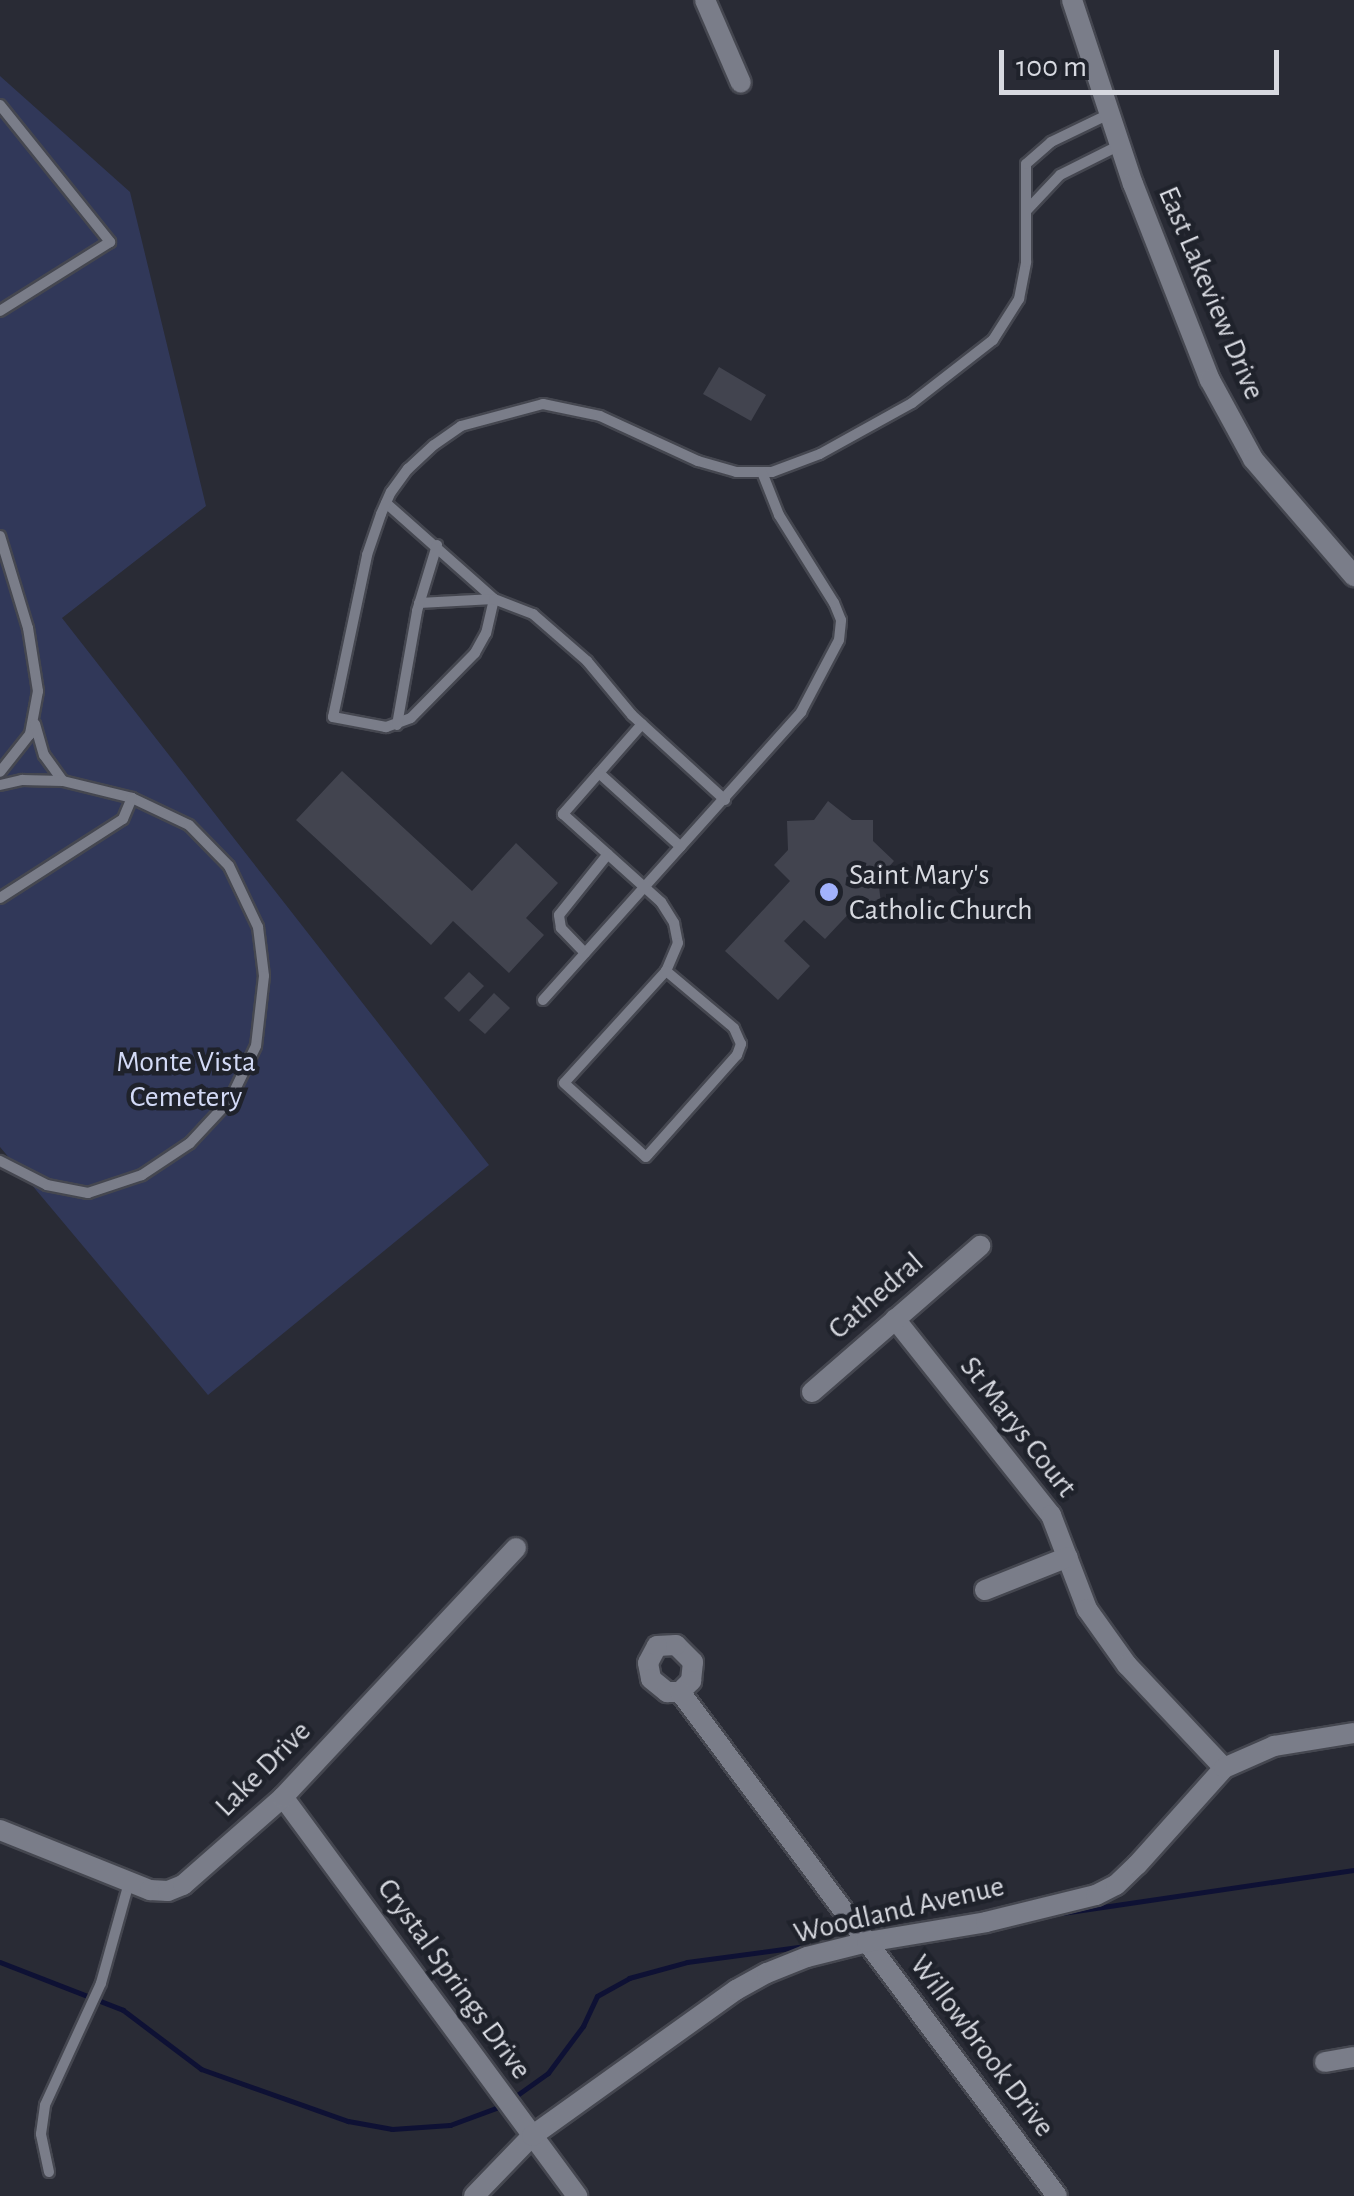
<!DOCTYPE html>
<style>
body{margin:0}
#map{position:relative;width:1354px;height:2196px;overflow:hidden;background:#292b35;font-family:"Alegreya Sans",sans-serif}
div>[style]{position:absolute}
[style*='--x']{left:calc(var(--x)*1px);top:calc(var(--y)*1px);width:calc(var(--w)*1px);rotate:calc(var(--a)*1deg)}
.green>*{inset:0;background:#313859}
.stream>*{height:5px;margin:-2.5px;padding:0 2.5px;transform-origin:2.5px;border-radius:2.5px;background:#0e1134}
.building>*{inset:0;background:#42444f}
.roads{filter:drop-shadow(2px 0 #454750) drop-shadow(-2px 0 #454750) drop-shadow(0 2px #454750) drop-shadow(0 -2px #454750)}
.service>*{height:10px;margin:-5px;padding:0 5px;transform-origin:5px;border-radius:5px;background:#7a7d89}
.minor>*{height:20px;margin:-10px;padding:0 10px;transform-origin:10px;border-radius:10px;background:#7a7d89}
.tertiary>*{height:20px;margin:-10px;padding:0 10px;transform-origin:10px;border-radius:10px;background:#7a7d89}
.dots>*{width:28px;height:28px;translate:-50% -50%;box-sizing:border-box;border:5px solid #1f222b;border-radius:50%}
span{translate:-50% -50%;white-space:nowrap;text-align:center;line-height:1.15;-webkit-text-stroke:9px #1f222b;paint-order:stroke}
.street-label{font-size:30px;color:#d7d9e0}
.poi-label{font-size:30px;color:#d7d9e0}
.left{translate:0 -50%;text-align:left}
.park-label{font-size:30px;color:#d3daf6}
.scale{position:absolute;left:999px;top:50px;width:280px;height:45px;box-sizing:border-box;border:5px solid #d7d9e0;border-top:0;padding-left:12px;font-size:30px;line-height:35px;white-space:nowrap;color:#d7d9e0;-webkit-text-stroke:8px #1f222b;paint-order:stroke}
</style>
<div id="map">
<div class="green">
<div style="clip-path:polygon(0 76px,130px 192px,206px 506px,62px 618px,489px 1165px,208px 1395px,0 1147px)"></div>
</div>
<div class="stream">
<div style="--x:1062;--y:1913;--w:295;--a:-8.4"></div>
<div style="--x:0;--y:1962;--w:132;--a:21.3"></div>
<div style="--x:123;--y:2010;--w:98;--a:37.1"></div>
<div style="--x:201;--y:2069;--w:156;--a:19.5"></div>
<div style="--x:348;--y:2121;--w:45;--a:10.3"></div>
<div style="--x:392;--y:2129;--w:58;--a:-3.9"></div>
<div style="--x:450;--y:2125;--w:58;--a:-20.3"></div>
<div style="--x:513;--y:2098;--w:43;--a:-35.5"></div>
<div style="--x:548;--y:2073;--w:59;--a:-53.3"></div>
<div style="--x:583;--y:2026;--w:33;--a:-65"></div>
<div style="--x:597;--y:1996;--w:37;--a:-29"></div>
<div style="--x:629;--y:1978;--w:60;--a:-15.4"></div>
<div style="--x:687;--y:1962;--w:127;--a:-7.7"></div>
</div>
<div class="building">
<div style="clip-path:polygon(719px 367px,766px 395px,751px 421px,703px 394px)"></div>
<div style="clip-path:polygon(342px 771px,472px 891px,516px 843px,558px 883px,526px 918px,544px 935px,509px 973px,453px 921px,431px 945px,296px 820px)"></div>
<div style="clip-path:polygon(828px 801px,852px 820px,873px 820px,873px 841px,894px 861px,878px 879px,881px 903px,856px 906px,825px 939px,804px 920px,784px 941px,810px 966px,778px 1000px,725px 951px,790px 881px,774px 865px,788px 850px,787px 821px,814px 820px)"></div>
<div style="clip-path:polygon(469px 972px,484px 986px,459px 1012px,444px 998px)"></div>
<div style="clip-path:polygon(494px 993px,510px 1008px,485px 1034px,469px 1020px)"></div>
</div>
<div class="roads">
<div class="service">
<div style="--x:0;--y:105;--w:176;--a:51.2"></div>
<div style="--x:110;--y:242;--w:130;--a:147.9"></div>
<div style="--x:1027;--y:210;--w:48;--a:-46.7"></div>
<div style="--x:1060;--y:175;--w:67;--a:-26.6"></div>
<div style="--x:386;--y:503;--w:144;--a:41.6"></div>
<div style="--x:494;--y:599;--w:35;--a:103"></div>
<div style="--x:486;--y:633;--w:23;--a:119"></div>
<div style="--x:475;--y:653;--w:91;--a:134.6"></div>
<div style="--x:411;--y:718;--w:27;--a:160"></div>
<div style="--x:386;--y:727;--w:54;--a:-169.3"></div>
<div style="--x:333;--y:717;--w:166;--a:-78.1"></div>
<div style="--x:367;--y:555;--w:43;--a:-71.1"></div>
<div style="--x:381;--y:514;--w:24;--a:-66"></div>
<div style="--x:391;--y:492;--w:29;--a:-54"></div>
<div style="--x:408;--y:469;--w:35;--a:-43"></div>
<div style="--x:434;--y:445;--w:33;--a:-35"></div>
<div style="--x:461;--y:426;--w:85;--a:-15"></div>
<div style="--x:543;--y:404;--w:58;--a:11.9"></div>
<div style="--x:600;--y:416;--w:108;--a:24.7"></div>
<div style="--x:698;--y:461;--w:40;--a:16"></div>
<div style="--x:736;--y:472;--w:36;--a:0"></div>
<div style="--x:772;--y:472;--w:51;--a:-20.6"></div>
<div style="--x:820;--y:454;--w:105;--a:-29"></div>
<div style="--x:912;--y:403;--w:103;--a:-37.9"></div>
<div style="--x:993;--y:340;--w:49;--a:-57.6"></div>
<div style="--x:1019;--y:299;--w:38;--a:-79"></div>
<div style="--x:1026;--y:262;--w:98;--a:-90"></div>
<div style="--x:1026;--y:164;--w:33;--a:-41"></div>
<div style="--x:1051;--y:142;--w:64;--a:-25.8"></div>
<div style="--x:0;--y:536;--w:96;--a:73.1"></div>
<div style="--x:28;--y:628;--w:64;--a:81"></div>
<div style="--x:38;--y:691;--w:44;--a:100.5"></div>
<div style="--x:30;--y:734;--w:48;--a:128.3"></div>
<div style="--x:419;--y:603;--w:75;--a:-3.1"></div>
<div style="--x:494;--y:599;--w:42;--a:21"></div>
<div style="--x:533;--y:614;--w:72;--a:41"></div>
<div style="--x:587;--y:661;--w:70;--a:50.2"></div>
<div style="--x:632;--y:715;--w:126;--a:42.4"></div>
<div style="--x:35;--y:724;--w:32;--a:74"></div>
<div style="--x:44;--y:755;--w:32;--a:54"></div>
<div style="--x:642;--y:724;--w:120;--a:131.3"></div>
<div style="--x:563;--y:814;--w:132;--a:41.9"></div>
<div style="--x:661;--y:902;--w:25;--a:58"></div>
<div style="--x:674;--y:923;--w:20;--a:79"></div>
<div style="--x:678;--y:943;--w:30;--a:113"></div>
<div style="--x:666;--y:971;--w:151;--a:132.3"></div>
<div style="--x:564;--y:1083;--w:110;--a:42.1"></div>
<div style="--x:646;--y:1157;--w:137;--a:-48.3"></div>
<div style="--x:737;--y:1055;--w:12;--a:-70"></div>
<div style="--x:741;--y:1044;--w:17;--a:-114"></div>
<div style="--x:734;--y:1028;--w:89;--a:-140"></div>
<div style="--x:397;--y:725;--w:116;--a:-80"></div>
<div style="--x:417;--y:611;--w:69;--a:-73.1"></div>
<div style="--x:599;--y:773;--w:110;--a:42.1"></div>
<div style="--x:0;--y:785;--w:23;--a:-13"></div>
<div style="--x:22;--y:780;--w:41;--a:1.4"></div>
<div style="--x:63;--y:781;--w:71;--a:13.8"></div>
<div style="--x:132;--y:798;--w:63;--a:25.3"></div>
<div style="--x:189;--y:825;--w:57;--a:45.7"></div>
<div style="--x:229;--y:866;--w:68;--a:64.6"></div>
<div style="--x:258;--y:927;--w:49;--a:83"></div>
<div style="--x:264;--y:976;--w:70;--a:96.5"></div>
<div style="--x:256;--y:1046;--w:60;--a:115.7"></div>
<div style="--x:230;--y:1100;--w:59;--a:132.9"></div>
<div style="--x:190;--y:1143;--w:58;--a:146.3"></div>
<div style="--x:142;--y:1175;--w:57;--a:161.6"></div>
<div style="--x:88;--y:1193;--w:42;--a:-169"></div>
<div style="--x:47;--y:1185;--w:53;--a:-152.9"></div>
<div style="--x:0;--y:898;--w:146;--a:-32.7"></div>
<div style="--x:123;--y:819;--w:23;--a:-67"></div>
<div style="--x:585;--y:953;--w:35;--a:-134"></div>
<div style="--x:561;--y:928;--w:13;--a:-99"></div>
<div style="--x:559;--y:915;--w:78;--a:-51.2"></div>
<div style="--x:543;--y:1000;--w:387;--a:-48.1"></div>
<div style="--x:801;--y:712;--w:81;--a:-62.2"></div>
<div style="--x:839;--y:640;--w:20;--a:-84"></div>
<div style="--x:841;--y:620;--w:18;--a:-112"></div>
<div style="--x:834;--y:603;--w:104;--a:-122"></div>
<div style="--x:779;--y:515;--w:46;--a:-111.6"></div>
<div style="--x:49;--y:2172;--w:39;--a:-102"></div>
<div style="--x:41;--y:2134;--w:29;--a:-82"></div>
<div style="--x:45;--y:2105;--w:134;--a:-65.3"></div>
<div style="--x:101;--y:1983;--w:104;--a:-74.4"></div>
</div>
<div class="minor">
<div style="--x:705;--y:0;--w:90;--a:66.6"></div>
<div style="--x:895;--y:1319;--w:251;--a:51.5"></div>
<div style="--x:1051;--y:1515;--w:101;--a:69"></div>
<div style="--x:1087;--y:1609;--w:69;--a:54.5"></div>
<div style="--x:1127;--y:1665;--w:141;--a:46.7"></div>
<div style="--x:812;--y:1392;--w:223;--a:-41"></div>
<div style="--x:985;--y:1590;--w:89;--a:-21.7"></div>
<div style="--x:680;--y:1692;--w:16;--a:-45"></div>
<div style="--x:691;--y:1681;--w:19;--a:-84"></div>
<div style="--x:693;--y:1662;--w:24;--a:-135"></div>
<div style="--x:676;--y:1645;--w:19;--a:177"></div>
<div style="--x:657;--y:1646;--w:19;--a:118"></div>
<div style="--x:648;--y:1663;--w:16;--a:79"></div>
<div style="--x:651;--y:1679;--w:21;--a:39"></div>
<div style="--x:667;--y:1692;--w:13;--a:0"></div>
<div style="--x:680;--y:1692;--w:629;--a:53.2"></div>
<div style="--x:283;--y:1797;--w:496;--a:53.6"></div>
<div style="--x:0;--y:1830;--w:162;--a:21.8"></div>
<div style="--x:150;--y:1890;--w:18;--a:3"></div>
<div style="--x:168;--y:1891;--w:16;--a:-22"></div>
<div style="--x:183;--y:1885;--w:133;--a:-41.3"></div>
<div style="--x:283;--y:1797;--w:341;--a:-46.9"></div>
<div style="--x:1325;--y:2062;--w:29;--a:-10"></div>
<div style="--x:474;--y:2196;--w:83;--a:-46"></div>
<div style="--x:532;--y:2136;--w:251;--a:-35.6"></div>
<div style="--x:736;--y:1990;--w:35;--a:-29"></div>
<div style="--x:767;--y:1973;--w:43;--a:-21.8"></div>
<div style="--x:807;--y:1957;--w:62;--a:-14"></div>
<div style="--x:867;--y:1942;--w:121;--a:-9.5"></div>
<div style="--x:986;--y:1922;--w:113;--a:-13.8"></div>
<div style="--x:1096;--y:1895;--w:22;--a:-27"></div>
<div style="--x:1116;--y:1885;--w:29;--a:-44"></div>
<div style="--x:1137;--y:1865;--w:130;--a:-48.1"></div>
<div style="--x:1224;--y:1768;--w:55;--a:-23.7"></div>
<div style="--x:1274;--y:1746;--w:81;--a:-9.2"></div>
</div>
<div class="tertiary">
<div style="--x:1072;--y:0;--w:194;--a:71.7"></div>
<div style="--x:1133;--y:184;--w:211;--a:68.6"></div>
<div style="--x:1210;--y:380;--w:90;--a:61.4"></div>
<div style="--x:1253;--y:459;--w:155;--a:49.2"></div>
</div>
</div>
<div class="dots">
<div style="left:829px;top:892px;background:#a2b2fd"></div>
</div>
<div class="street-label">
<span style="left:1211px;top:293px;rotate:67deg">East Lakeview Drive</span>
<span style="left:876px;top:1296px;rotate:-41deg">Cathedral</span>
<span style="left:1018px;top:1427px;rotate:52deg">St Marys Court</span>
<span style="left:263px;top:1769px;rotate:-45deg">Lake Drive</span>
<span style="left:899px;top:1910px;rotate:-13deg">Woodland Avenue</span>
<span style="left:454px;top:1979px;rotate:54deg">Crystal Springs Drive</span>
<span style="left:982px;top:2046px;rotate:53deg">Willowbrook Drive</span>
</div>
<div class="poi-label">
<span class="left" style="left:849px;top:892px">Saint Mary's<br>Catholic Church</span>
</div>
<div class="park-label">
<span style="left:186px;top:1079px">Monte Vista<br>Cemetery</span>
</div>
<div class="scale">100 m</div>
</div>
